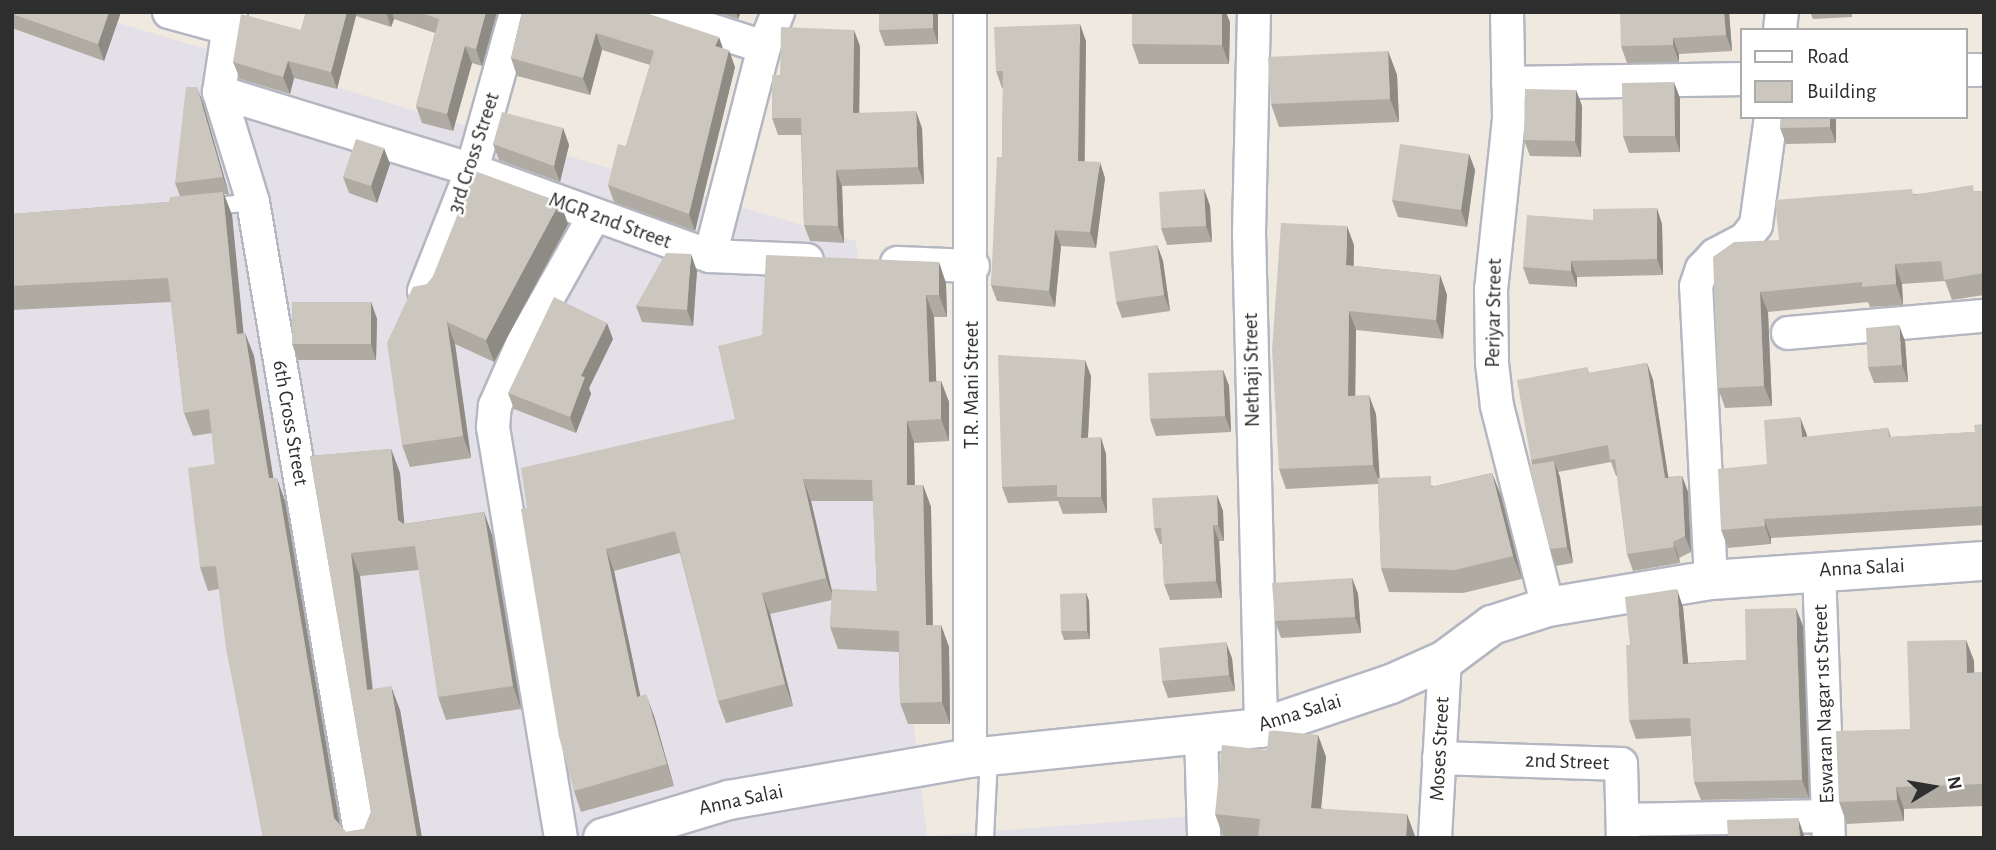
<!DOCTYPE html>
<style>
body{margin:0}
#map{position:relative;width:1996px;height:850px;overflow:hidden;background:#f0e9e0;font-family:"Alegreya Sans",sans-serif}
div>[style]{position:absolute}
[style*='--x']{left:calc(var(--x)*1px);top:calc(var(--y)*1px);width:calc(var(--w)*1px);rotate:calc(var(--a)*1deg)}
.industrial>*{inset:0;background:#e3e0e8}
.roads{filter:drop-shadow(2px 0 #b4b6c2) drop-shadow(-2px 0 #b4b6c2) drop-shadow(0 2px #b4b6c2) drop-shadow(0 -2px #b4b6c2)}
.lane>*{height:16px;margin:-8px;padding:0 8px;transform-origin:8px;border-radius:8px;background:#fff}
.street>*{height:32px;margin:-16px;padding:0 16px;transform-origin:16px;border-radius:16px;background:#fff}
.secondary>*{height:38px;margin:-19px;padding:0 19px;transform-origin:19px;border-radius:19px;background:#fff}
.wall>*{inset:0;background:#afaba3}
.shaded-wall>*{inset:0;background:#8e8b85}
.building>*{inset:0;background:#cbc7be}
span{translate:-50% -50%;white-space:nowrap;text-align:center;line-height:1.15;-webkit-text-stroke:5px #fff;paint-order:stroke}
.street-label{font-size:21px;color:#2e2e2e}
.frame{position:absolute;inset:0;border:14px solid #2e2e2e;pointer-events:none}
.legend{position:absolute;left:1740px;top:28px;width:228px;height:91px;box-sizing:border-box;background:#fff;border:2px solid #ababab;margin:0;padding:9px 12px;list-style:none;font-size:21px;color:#2e2e2e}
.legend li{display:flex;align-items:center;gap:14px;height:35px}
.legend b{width:35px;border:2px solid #ababab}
.north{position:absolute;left:1898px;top:752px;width:70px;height:70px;-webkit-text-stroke:5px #fff;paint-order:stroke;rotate:79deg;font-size:19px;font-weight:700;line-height:28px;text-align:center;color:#2e2e2e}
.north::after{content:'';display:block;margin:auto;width:24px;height:32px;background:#2e2e2e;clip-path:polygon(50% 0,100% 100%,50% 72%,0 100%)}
</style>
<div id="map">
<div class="industrial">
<div style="clip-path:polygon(12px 12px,81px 12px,856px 241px,927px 836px,1314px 807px,1309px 838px,12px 838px)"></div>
</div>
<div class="roads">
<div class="lane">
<div style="--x:206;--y:207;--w:47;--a:-6.1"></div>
<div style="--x:985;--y:838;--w:82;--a:-87.2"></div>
</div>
<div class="street">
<div style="--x:169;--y:12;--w:60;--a:15.4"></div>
<div style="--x:231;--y:12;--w:81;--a:98.5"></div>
<div style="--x:219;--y:92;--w:115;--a:72.8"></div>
<div style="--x:253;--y:202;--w:645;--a:80.36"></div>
<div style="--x:655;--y:12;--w:114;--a:17.8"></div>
<div style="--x:970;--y:12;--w:746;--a:90"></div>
<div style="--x:1254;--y:12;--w:221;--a:91.3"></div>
<div style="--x:1249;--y:233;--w:495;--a:88.6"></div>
<div style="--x:1507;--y:12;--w:107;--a:88.9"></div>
<div style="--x:1509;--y:119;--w:171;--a:96"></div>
<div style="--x:1491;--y:289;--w:74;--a:89.2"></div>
<div style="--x:1492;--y:363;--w:43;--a:83.4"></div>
<div style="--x:1497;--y:406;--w:207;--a:75.8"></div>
<div style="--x:1780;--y:30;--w:18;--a:-84"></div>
<div style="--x:1966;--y:70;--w:12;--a:0"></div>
<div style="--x:1508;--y:83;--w:234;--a:-1"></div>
<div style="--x:219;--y:92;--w:265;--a:17.1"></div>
<div style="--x:472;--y:170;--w:253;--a:19.9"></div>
<div style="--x:710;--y:256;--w:97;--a:2.4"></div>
<div style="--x:710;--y:256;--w:216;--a:-75.5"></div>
<div style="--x:764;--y:47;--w:38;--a:-68"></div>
<div style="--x:897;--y:263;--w:76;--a:2.3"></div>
<div style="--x:424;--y:291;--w:130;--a:-68.4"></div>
<div style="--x:472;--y:170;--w:164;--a:-74.4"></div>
<div style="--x:1788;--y:333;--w:197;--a:-5"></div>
<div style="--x:1819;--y:570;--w:268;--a:87.9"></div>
<div style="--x:1711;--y:580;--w:294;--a:-92.9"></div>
<div style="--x:1696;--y:286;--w:18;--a:-71"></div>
<div style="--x:1702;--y:269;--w:19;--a:-47"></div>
<div style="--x:1715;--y:255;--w:34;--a:-28"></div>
<div style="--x:1745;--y:239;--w:18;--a:-52"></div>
<div style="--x:1756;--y:225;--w:109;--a:-82.1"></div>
<div style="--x:1201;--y:734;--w:104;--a:88.3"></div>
<div style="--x:1439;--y:758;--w:182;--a:1.9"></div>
<div style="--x:1621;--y:764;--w:74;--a:88.5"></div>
<div style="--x:1623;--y:820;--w:205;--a:-1.1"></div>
<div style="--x:561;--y:838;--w:417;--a:-99.4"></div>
<div style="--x:493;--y:427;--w:21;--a:-85"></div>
<div style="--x:495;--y:406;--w:70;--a:-66.4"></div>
<div style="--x:523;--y:342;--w:145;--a:-60.6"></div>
<div style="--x:1435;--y:838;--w:178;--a:-86.8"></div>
</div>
<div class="secondary">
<div style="--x:603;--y:838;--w:132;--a:-16.8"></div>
<div style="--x:729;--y:800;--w:245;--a:-9.9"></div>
<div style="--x:970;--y:758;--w:293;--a:-5.9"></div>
<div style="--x:1261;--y:728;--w:137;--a:-18.7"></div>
<div style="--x:1391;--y:684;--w:59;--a:-24"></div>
<div style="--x:1445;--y:660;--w:59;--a:-36.7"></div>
<div style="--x:1492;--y:625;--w:59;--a:-17.8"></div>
<div style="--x:1548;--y:607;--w:165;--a:-9.4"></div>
<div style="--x:1711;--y:580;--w:274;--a:-4"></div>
</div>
</div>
<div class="wall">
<div style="clip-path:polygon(12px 12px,121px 12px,104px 61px,12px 28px)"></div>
<div style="clip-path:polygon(306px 12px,497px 12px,482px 66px,472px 63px,453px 131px,422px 123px,416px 106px,435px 33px,394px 19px,391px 27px,356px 16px,337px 89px,294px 78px,290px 94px,240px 79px,233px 62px,301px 30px)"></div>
<div style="clip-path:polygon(522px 12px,723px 48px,735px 67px,695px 231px,614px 202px,608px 185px,626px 146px,650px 65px,602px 50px,590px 95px,517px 76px,511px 58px)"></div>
<div style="clip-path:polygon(716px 12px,741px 12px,738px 19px)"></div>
<div style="clip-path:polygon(938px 12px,938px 44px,885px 46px,879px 30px)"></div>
<div style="clip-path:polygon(1729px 12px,1732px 51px,1679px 54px,1679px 62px,1627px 63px,1621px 46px)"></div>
<div style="clip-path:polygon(1810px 12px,1852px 12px,1852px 17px,1813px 19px)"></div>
<div style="clip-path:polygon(1230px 22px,1229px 64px,1139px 64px,1132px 44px)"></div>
<div style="clip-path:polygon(1086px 41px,1085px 161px,1105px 178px,1096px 248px,1061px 246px,1055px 307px,997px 301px,991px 285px,1002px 157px,1003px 88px,1002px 88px,996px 71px)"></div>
<div style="clip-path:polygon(860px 46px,859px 113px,922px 128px,924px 184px,842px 186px,844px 243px,810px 241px,804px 225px,801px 135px,778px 135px,772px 118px,780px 75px)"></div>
<div style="clip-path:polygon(1388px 51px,1397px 75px,1399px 122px,1279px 127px,1271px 104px)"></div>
<div style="clip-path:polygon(1576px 90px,1582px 106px,1581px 157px,1530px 156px,1524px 140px)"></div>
<div style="clip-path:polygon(1680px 98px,1680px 152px,1629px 153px,1623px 136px)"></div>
<div style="clip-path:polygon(203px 103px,229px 194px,224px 194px,232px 215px,243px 333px,245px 333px,254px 356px,273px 478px,285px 501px,340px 825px,346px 832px,364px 829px,371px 812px,310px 456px,391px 449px,400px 473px,404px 524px,484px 512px,492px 535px,521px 709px,446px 720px,438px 697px,419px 570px,360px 576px,373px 689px,400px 710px,422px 838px,263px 838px,219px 589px,208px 591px,200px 567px,215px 464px,212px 433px,193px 436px,184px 413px,171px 302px,12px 310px,12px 214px,169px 202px,180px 196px,175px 183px)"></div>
<div style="clip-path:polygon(1781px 117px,1836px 117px,1836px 143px,1786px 144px,1780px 128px)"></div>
<div style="clip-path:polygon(563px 128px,569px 145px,560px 182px,499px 160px,493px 144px)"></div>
<div style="clip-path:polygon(1469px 154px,1475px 170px,1467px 227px,1398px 217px,1392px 200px)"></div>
<div style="clip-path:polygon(390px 164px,377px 203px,349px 193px,343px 177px)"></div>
<div style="clip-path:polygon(1204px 189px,1210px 206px,1212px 242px,1167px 245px,1161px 228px)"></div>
<div style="clip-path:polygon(1984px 191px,1984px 295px,1952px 300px,1945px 281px,1902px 284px,1903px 305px,1870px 307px,1868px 302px,1768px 312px,1772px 406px,1725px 408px,1718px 388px,1779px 240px,1914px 194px)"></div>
<div style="clip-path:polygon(560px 202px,568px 224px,494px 362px,455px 344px,471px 458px,410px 467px,402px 445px,427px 284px)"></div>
<div style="clip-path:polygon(1593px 220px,1662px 224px,1663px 275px,1577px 277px,1577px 287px,1529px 284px,1523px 267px)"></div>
<div style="clip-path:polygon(1157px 245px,1163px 261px,1170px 311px,1122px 318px,1116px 302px)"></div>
<div style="clip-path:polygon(1354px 245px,1354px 266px,1440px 275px,1447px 295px,1443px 339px,1356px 330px,1355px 395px,1376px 414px,1379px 478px,1435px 486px,1492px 473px,1501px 496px,1522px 579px,1463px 593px,1389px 592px,1381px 568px,1378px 484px,1286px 489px,1279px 469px)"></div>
<div style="clip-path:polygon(697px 271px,693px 326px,642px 322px,636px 306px)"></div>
<div style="clip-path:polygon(evenodd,946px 283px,947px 317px,934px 317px,936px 381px,941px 381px,949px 402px,949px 441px,914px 443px,915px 485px,923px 485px,931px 507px,933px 625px,941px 625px,949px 647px,950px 724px,908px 724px,900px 703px,899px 652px,838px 649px,830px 627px,832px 600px,770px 614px,793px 706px,726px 723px,718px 701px,680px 553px,614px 571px,640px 696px,654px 716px,674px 786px,581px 812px,574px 791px,527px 508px,735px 419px,762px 335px,946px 283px,811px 501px,873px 501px,877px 591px,832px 591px,811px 501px)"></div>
<div style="clip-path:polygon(371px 302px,377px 319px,376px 360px,298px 360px,292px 344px)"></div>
<div style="clip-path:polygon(613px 339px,589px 388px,591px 394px,576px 433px,514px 409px,508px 393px)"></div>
<div style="clip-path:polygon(1905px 341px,1908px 382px,1874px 383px,1868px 367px)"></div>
<div style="clip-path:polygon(1647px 363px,1653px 380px,1668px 477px,1682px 476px,1688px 492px,1691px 552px,1679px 558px,1680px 563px,1633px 571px,1627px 554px,1617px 476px,1616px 476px,1611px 462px,1558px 472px,1560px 477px,1573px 563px,1556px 566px,1550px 549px,1531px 460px,1587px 367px,1589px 373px)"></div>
<div style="clip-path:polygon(1223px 370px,1229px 386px,1231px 432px,1156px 436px,1150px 419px)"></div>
<div style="clip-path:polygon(1091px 376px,1088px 438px,1106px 454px,1107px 513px,1063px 514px,1058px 501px,1008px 503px,1002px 487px)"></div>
<div style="clip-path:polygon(1984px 424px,1984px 525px,1771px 538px,1771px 544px,1728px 548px,1721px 530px,1767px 464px,1807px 435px,1807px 437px,1888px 428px,1891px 437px,1975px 432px)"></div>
<div style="clip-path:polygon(1217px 495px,1223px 511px,1224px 541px,1219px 541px,1222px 598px,1170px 600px,1164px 584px,1162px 544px,1160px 544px,1154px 528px)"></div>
<div style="clip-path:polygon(1352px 578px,1358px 594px,1361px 633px,1281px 638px,1275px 621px)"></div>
<div style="clip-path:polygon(1086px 593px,1089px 601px,1090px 639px,1064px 640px,1061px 631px)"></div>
<div style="clip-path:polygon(1683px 607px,1688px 663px,1746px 660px,1803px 626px,1809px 798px,1701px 800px,1694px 782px,1691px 736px,1636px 739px,1629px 720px,1630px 645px)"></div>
<div style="clip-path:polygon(1966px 640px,1974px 661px,1974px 673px,1984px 672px,1984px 806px,1904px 809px,1904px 821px,1847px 824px,1839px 802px,1910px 729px)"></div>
<div style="clip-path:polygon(1232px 658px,1235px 691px,1168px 698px,1162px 681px)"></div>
<div style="clip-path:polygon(1318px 735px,1326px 757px,1321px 808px,1415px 836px,1415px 838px,1235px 838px,1223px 836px,1215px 814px,1267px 750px)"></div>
</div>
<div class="shaded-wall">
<div style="clip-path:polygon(109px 12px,121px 12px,104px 61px,98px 44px)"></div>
<div style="clip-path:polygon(347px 12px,355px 12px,356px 16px,337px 89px,331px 72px)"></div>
<div style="clip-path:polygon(386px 12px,392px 12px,394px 19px,391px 27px)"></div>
<div style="clip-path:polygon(486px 12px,497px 12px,482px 66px,476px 49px)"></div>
<div style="clip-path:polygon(736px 12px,741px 12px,738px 19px)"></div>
<div style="clip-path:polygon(933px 12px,938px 12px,938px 44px,933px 28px)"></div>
<div style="clip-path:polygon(1220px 12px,1226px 12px,1230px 22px,1229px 64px,1222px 45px)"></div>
<div style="clip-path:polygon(1724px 12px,1729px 12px,1732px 51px,1726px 35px)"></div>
<div style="clip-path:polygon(1080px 24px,1086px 41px,1084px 177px,1078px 161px)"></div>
<div style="clip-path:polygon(854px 30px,860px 46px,859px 130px,853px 113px)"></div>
<div style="clip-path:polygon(596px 33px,602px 50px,590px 95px,583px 78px)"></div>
<div style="clip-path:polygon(719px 37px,725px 54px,715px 46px)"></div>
<div style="clip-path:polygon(1673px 38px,1679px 54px,1679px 62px,1673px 45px)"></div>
<div style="clip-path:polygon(465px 46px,472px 63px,453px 131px,447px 114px)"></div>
<div style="clip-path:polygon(729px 50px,735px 67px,695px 231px,689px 214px)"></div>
<div style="clip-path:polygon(1388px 51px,1397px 75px,1399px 122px,1390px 99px)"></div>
<div style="clip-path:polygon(288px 61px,294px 78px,290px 94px,283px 77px)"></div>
<div style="clip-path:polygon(1674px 82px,1680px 98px,1680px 152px,1675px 136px)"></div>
<div style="clip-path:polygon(197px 87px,203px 103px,229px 194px,223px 177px)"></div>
<div style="clip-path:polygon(1576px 90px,1582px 106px,1581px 157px,1575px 141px)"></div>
<div style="clip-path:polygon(916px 111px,922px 128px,924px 184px,918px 167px)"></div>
<div style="clip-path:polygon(1830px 117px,1836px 117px,1836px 143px,1830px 127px)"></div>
<div style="clip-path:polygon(563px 128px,569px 145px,560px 182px,554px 166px)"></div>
<div style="clip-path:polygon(384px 148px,390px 164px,377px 203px,371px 186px)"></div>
<div style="clip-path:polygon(1469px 154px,1475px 170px,1467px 227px,1461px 210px)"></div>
<div style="clip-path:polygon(1100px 162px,1105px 178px,1096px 248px,1090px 232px)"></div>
<div style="clip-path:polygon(836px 170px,842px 186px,844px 243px,838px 226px)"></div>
<div style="clip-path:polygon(1204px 189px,1210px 206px,1212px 242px,1206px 226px)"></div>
<div style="clip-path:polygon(223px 192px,232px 215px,246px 358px,237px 334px)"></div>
<div style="clip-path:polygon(560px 202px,568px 224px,494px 362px,486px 340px)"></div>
<div style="clip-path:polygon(1657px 208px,1662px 224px,1663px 275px,1657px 259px)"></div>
<div style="clip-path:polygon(1347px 226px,1354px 245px,1353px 284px,1346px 265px)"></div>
<div style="clip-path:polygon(1055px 230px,1061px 246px,1055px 307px,1049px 291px)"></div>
<div style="clip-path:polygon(1157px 245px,1163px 261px,1170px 311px,1164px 295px)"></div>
<div style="clip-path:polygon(691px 254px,697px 271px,693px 326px,687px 310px)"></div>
<div style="clip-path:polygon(1571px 261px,1577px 277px,1577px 287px,1571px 271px)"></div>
<div style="clip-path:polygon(939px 262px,946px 283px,947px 317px,939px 295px)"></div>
<div style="clip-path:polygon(1895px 264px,1902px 284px,1903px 305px,1896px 284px)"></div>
<div style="clip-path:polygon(1440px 275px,1447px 295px,1443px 339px,1436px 320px)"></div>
<div style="clip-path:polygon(1760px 292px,1768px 312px,1772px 406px,1764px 386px)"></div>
<div style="clip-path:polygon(926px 295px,934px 317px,937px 403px,929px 382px)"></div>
<div style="clip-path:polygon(371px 302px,377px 319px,376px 360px,371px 344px)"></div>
<div style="clip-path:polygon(1349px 311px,1356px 330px,1355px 415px,1348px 396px)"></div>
<div style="clip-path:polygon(447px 322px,455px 344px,471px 458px,463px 436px)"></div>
<div style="clip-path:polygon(607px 323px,613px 339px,589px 388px,591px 394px,576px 433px,570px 417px,581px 376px)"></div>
<div style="clip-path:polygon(1899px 325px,1905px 341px,1908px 382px,1902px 365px)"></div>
<div style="clip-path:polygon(245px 333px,254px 356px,277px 501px,269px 478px)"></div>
<div style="clip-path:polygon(1085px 360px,1091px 376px,1087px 454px,1081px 438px)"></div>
<div style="clip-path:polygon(1647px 363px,1653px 380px,1671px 494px,1665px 478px)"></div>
<div style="clip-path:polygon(1223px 370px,1229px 386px,1231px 432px,1225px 416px)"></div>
<div style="clip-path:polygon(941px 381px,949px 402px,949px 441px,941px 419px)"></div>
<div style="clip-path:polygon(1369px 395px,1376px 414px,1380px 484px,1373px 465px)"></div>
<div style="clip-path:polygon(1800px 417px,1807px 435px,1808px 455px,1802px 437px)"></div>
<div style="clip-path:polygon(907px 421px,914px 443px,915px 507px,907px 485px)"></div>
<div style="clip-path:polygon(1101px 437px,1106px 454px,1107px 513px,1101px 497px)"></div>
<div style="clip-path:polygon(391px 449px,400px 473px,406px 544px,398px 520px)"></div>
<div style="clip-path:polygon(1554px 461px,1560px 477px,1573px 563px,1567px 547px)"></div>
<div style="clip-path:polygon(1492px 473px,1501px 496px,1522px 579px,1513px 556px)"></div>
<div style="clip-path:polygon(1682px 476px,1688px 492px,1691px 552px,1685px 536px)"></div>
<div style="clip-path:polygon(277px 478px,285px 501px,342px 838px,334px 818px)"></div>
<div style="clip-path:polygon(803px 479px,811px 501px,834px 600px,826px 578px)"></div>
<div style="clip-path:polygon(923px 485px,931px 507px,933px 647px,926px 625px)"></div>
<div style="clip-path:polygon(1217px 495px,1223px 511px,1224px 541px,1218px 525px)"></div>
<div style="clip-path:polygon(484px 512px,492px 535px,521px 709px,513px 686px)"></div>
<div style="clip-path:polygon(1764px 519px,1771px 538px,1771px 544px,1765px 526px)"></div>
<div style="clip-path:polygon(1213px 525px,1219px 541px,1222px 598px,1216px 581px)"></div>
<div style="clip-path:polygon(1673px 542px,1679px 558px,1680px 563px,1674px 547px)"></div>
<div style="clip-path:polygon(606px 549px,614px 571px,645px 718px,637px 697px)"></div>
<div style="clip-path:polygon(351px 553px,360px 576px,375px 714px,367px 690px)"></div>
<div style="clip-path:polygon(1352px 578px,1358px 594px,1361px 633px,1355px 617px)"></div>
<div style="clip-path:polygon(1677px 589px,1683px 607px,1690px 682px,1683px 664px)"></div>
<div style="clip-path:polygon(762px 593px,770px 614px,793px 706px,785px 684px)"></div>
<div style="clip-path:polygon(1086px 593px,1089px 601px,1090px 639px,1087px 631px)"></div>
<div style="clip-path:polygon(1796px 608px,1803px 626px,1809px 798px,1802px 780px)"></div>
<div style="clip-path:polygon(941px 625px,949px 647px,950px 724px,942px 702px)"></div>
<div style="clip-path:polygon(1966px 640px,1974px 661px,1975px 694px,1967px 673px)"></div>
<div style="clip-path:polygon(1226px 642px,1232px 658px,1235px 691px,1229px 675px)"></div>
<div style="clip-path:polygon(391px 686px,400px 710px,422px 838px,417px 838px)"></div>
<div style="clip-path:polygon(646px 694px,654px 716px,674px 786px,667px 764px)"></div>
<div style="clip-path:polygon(1318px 735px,1326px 757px,1319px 830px,1311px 808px)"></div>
<div style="clip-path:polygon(1896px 787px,1904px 809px,1904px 821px,1897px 800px)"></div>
<div style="clip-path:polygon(1407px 814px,1415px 836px,1415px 838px,1406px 838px)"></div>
<div style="clip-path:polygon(1798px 818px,1804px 835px,1804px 838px,1800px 838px)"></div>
</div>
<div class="building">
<div style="clip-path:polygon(12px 12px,109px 12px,98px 44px,12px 14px)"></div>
<div style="clip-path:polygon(306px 12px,347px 12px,331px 72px,288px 61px,283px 77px,233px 62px,241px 14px,301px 30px)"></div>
<div style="clip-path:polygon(418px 12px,486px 12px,476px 49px,465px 46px,447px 114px,416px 106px,439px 19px)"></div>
<div style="clip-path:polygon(522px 12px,643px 12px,719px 37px,715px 46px,729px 50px,689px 214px,608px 185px,618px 144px,626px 146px,654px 51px,596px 33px,583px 78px,511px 58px)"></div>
<div style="clip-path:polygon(879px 12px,933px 12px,933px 28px,879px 30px)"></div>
<div style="clip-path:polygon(1132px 12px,1222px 12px,1222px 45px,1132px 44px)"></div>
<div style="clip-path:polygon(1620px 12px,1724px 12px,1726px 35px,1673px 38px,1673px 45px,1621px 46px)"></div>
<div style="clip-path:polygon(1080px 24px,1078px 161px,1100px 162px,1090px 232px,1055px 230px,1049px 291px,991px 285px,997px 157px,1002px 157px,1003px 71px,996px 71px,994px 27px)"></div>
<div style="clip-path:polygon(781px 27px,854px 30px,853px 113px,916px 111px,918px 167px,836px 170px,838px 226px,804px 225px,801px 118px,772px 118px,772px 75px,780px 75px)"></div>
<div style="clip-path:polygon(1388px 51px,1390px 99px,1271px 104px,1268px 57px)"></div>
<div style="clip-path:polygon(1674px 82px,1675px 136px,1623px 136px,1622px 83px)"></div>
<div style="clip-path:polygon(186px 87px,197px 87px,223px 177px,175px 183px)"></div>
<div style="clip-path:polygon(1525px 89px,1576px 90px,1575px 141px,1524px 140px)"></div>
<div style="clip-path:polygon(502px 112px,563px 128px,554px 166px,493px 144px)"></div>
<div style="clip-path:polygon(1781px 117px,1830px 117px,1830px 127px,1780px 128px)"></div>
<div style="clip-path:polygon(356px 139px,384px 148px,371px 186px,343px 177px)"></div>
<div style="clip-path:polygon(1400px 144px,1469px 154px,1461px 210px,1392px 200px)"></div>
<div style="clip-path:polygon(475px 171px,560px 202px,486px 340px,447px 322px,463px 436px,402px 445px,387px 343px,413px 287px,427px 284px,433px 276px)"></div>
<div style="clip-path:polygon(1973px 185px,1974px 192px,1984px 191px,1984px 273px,1944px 280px,1941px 261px,1895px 264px,1896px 284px,1862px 287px,1862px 282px,1760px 292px,1764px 386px,1718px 388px,1713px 257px,1734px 242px,1779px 240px,1775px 200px,1912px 189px,1913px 195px)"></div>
<div style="clip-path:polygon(1204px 189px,1206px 226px,1161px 228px,1159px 192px)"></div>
<div style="clip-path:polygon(223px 192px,237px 334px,245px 333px,269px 478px,277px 478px,334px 818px,346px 832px,364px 829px,371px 812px,310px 456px,391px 449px,398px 520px,404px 524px,484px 512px,513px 686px,438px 697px,415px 546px,351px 553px,367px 690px,391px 686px,417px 838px,263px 838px,226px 648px,216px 566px,200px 567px,188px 468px,215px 464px,209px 409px,184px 413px,168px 278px,12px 286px,12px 214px,169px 202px,170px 197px)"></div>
<div style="clip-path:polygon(1657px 208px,1657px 259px,1571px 261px,1571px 271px,1523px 267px,1527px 215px,1593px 220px,1593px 209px)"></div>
<div style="clip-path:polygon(1281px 223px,1347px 226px,1346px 265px,1440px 275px,1436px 320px,1349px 311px,1348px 396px,1369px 395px,1373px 465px,1279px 469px,1272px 350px)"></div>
<div style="clip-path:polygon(1157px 245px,1164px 295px,1116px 302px,1109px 252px)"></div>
<div style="clip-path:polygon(666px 253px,691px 254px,687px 310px,636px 306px)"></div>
<div style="clip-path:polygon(766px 255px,939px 262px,939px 295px,926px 295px,929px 382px,941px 381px,941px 419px,907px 421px,907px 485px,923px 485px,926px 625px,941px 625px,942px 702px,900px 703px,899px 631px,830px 627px,832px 589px,877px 591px,872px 480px,803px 479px,826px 578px,762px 593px,785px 684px,718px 701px,675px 531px,606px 549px,637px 697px,646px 694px,667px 764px,574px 791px,559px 737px,521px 509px,527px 508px,521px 468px,735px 419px,718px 346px,762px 335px)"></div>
<div style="clip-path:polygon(554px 297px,607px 323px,581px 376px,585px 377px,570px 417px,508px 393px)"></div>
<div style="clip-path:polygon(292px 302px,371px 302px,371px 344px,292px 344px)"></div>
<div style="clip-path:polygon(1899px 325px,1902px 365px,1868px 367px,1866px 328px)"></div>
<div style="clip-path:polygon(998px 355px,1085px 360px,1081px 438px,1101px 437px,1101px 497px,1057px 497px,1057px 485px,1002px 487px)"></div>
<div style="clip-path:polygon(1647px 363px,1665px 478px,1682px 476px,1685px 536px,1673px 542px,1674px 547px,1627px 554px,1615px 459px,1610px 460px,1608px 445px,1531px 460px,1517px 380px,1587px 367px,1588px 373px)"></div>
<div style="clip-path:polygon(1223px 370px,1225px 416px,1150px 419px,1148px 373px)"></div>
<div style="clip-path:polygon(1800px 417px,1802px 437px,1888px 428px,1889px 437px,1975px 432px,1974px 425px,1984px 424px,1984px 506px,1764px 519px,1765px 526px,1721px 530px,1718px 469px,1767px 464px,1764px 420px)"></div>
<div style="clip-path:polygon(1554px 461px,1567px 547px,1550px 549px,1529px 465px)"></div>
<div style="clip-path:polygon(1492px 473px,1513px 556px,1455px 570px,1381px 568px,1378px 478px,1431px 476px,1431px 487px)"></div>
<div style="clip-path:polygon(1217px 495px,1218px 525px,1213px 525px,1216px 581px,1164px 584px,1161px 528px,1154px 528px,1152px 498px)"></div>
<div style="clip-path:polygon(1352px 578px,1355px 617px,1275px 621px,1272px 583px)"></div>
<div style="clip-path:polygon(1677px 589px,1683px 664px,1746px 660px,1745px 609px,1796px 608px,1802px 780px,1694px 782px,1690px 718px,1629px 720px,1626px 645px,1630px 645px,1625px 597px)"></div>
<div style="clip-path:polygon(1086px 593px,1087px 631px,1061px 631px,1060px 594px)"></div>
<div style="clip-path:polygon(1966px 640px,1967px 673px,1984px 672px,1984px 784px,1896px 787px,1897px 800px,1839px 802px,1836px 731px,1910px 729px,1907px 641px)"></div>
<div style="clip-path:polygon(1226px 642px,1229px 675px,1162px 681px,1159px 648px)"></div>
<div style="clip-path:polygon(1269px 730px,1318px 735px,1311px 808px,1407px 814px,1406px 838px,1258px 838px,1260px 819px,1215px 814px,1222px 745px,1267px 750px)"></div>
<div style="clip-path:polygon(1798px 818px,1800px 838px,1728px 838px,1727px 820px)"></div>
</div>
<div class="street-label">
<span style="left:474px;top:153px;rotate:-72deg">3rd Cross Street</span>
<span style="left:610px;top:221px;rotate:20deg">MGR 2nd Street</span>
<span style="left:1494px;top:313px;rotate:-89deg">Periyar Street</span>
<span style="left:1252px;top:370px;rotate:-91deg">Nethaji Street</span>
<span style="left:972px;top:385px;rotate:-90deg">T.R. Mani Street</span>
<span style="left:290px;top:423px;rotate:80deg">6th Cross Street</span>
<span style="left:1862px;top:568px;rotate:-3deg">Anna Salai</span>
<span style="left:1824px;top:704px;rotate:-92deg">Eswaran Nagar 1st Street</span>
<span style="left:1300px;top:713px;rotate:-17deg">Anna Salai</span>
<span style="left:1440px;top:749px;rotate:-87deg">Moses Street</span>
<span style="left:1567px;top:762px;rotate:2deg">2nd Street</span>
<span style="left:741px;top:800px;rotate:-12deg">Anna Salai</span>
</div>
<div class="frame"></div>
<ul class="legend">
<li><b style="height:9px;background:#fff"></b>Road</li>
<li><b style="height:19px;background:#cbc7be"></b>Building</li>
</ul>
<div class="north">N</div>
</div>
